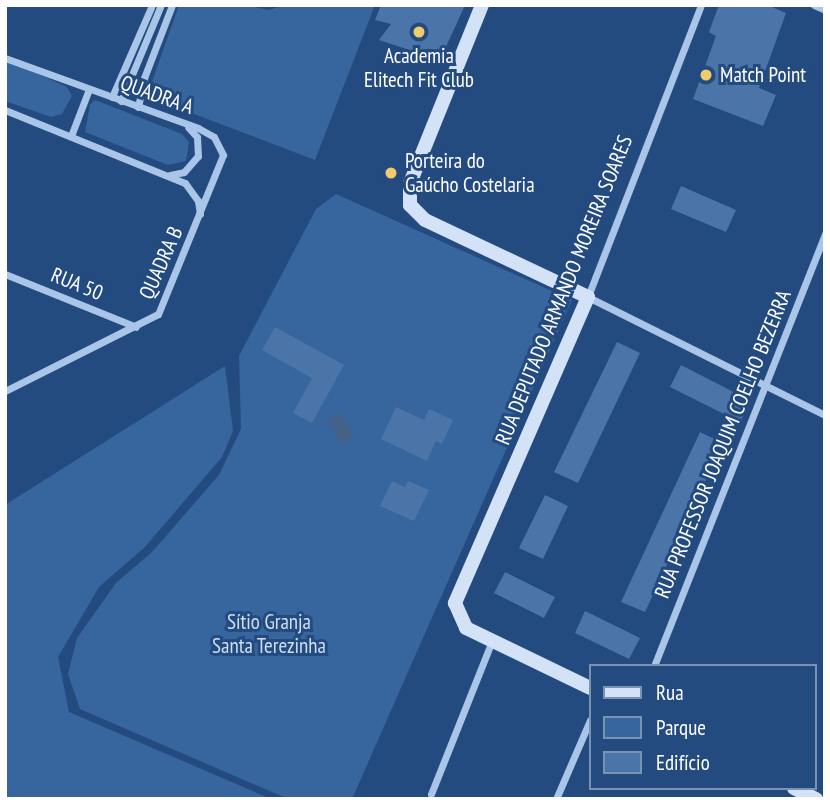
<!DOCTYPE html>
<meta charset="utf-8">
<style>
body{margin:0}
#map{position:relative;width:830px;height:804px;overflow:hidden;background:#234b80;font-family:"PT Sans Narrow",sans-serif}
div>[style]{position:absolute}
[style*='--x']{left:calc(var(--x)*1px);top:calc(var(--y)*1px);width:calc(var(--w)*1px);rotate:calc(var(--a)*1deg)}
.green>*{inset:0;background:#37659e}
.water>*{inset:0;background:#446288}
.building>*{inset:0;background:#4b75a9}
.street>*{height:7px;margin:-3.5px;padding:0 3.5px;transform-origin:3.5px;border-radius:3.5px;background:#a9c5e7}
.secondary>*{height:14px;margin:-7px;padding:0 7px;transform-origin:7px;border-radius:7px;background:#d3e2f6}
.dots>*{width:19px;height:19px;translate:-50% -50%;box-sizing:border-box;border:4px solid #234b80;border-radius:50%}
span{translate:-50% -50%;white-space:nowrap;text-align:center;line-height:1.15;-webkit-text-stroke:6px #234b80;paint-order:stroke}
.poi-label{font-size:21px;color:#fff}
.left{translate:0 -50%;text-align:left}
.street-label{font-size:21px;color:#fff}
.park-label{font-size:21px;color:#cddff5}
.frame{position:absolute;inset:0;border:7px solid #fff;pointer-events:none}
.legend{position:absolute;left:589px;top:664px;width:228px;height:126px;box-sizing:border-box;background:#234b80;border:2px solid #7b93b3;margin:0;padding:9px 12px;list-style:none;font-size:21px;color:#fff}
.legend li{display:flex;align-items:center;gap:14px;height:35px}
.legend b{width:35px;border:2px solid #7b93b3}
</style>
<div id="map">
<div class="green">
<div style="clip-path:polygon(179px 5px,245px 5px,269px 10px,284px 5px,375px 5px,315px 160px,147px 96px)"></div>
<div style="clip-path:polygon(5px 59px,67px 87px,72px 96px,62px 114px,51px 117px,5px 101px)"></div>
<div style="clip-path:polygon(95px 100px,182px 134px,189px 142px,186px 161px,168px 165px,85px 132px,90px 105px)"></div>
<div style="clip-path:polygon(336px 194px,572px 300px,352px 799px,288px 799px,80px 709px,68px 674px,77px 638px,116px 583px,153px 551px,219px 475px,241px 429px,239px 356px,316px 209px)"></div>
<div style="clip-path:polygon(225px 366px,233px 431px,222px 457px,145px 547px,99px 587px,58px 657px,69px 712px,271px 799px,5px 799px,5px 505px)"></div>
</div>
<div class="water">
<div style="clip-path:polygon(340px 413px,355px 437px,342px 444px,327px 420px)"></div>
</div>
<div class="building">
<div style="clip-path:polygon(381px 5px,465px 5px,440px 60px,379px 40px,391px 24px,375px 20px)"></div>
<div style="clip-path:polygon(719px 5px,767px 5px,786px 13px,759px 88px,776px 95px,763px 126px,693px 99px,716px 36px,709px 32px)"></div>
<div style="clip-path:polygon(681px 186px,736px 210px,726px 232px,671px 209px)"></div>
<div style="clip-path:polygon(275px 327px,344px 365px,312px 423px,293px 413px,312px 378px,262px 350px)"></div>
<div style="clip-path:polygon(617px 342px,640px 353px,578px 483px,554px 472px)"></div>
<div style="clip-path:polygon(681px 365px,751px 401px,740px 422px,670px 387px)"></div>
<div style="clip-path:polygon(396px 407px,424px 420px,429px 409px,453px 420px,442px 444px,436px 441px,427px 461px,381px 439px)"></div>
<div style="clip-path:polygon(700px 432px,723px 443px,645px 612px,621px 602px)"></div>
<div style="clip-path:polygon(392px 481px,405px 487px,408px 481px,429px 490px,414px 521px,380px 506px)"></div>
<div style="clip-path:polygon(545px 495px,568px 506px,543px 559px,519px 548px)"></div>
<div style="clip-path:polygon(505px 572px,555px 597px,544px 618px,494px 593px)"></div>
<div style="clip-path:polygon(585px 611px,640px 638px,629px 659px,575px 633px)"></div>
</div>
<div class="street">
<div style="--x:701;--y:5;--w:313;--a:111.2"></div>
<div style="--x:588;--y:297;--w:265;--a:26.5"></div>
<div style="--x:814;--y:5;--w:12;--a:24"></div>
<div style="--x:5;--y:58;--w:205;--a:19.9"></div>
<div style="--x:198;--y:128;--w:18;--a:29"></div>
<div style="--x:214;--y:137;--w:20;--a:63"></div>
<div style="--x:223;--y:155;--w:172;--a:112.2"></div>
<div style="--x:158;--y:314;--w:171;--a:153.3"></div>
<div style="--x:112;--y:97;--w:100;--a:-66.5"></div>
<div style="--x:121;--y:101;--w:104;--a:-67.4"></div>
<div style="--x:138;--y:107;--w:30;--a:-78"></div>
<div style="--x:144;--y:78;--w:78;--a:-69"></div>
<div style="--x:5;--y:110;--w:194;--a:22.1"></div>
<div style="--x:185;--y:183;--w:22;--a:54"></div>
<div style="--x:198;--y:201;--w:13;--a:81"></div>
<div style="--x:71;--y:136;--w:50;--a:-69"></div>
<div style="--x:170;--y:175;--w:14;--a:-12"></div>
<div style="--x:184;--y:172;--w:21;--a:-49"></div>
<div style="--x:198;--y:156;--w:19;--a:-93"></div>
<div style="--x:197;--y:137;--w:13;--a:-132"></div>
<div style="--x:5;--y:274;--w:141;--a:22"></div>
<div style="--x:654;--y:666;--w:465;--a:-68.4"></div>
<div style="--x:431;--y:794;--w:165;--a:-68.3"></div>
<div style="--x:556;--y:799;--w:86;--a:-66.7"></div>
</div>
<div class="secondary">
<div style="--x:482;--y:5;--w:192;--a:112"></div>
<div style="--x:410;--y:183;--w:22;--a:90"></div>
<div style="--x:410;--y:205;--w:21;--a:45"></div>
<div style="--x:425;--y:220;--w:180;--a:25.3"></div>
<div style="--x:588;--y:297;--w:334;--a:113.5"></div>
<div style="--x:455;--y:603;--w:27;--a:66"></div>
<div style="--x:466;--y:628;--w:138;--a:25.8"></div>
<div style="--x:794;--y:788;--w:25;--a:27"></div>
</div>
<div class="dots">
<div style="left:419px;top:32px;background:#f2cc6c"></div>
<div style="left:706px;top:75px;background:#f2cc6c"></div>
<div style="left:391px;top:173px;background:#f2cc6c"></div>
</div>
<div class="poi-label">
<span style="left:419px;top:68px">Academia<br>Elitech Fit Club</span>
<span class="left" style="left:720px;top:75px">Match Point</span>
<span class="left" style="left:405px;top:173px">Porteira do<br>Gaúcho Costelaria</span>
</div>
<div class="street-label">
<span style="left:157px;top:95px;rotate:20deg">QUADRA A</span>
<span style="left:161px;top:263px;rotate:-66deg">QUADRA B</span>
<span style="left:77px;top:284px;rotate:22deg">RUA 50</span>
<span style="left:564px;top:290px;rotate:-68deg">RUA DEPUTADO ARMANDO MOREIRA SOARES</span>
<span style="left:723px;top:444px;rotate:-68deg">RUA PROFESSOR JOAQUIM COELHO BEZERRA</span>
</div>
<div class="park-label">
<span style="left:269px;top:634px">Sítio Granja<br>Santa Terezinha</span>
</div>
<div class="frame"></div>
<ul class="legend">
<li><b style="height:9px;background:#d3e2f6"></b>Rua</li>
<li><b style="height:19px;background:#37659e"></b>Parque</li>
<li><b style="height:19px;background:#4b75a9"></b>Edifício</li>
</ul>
</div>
